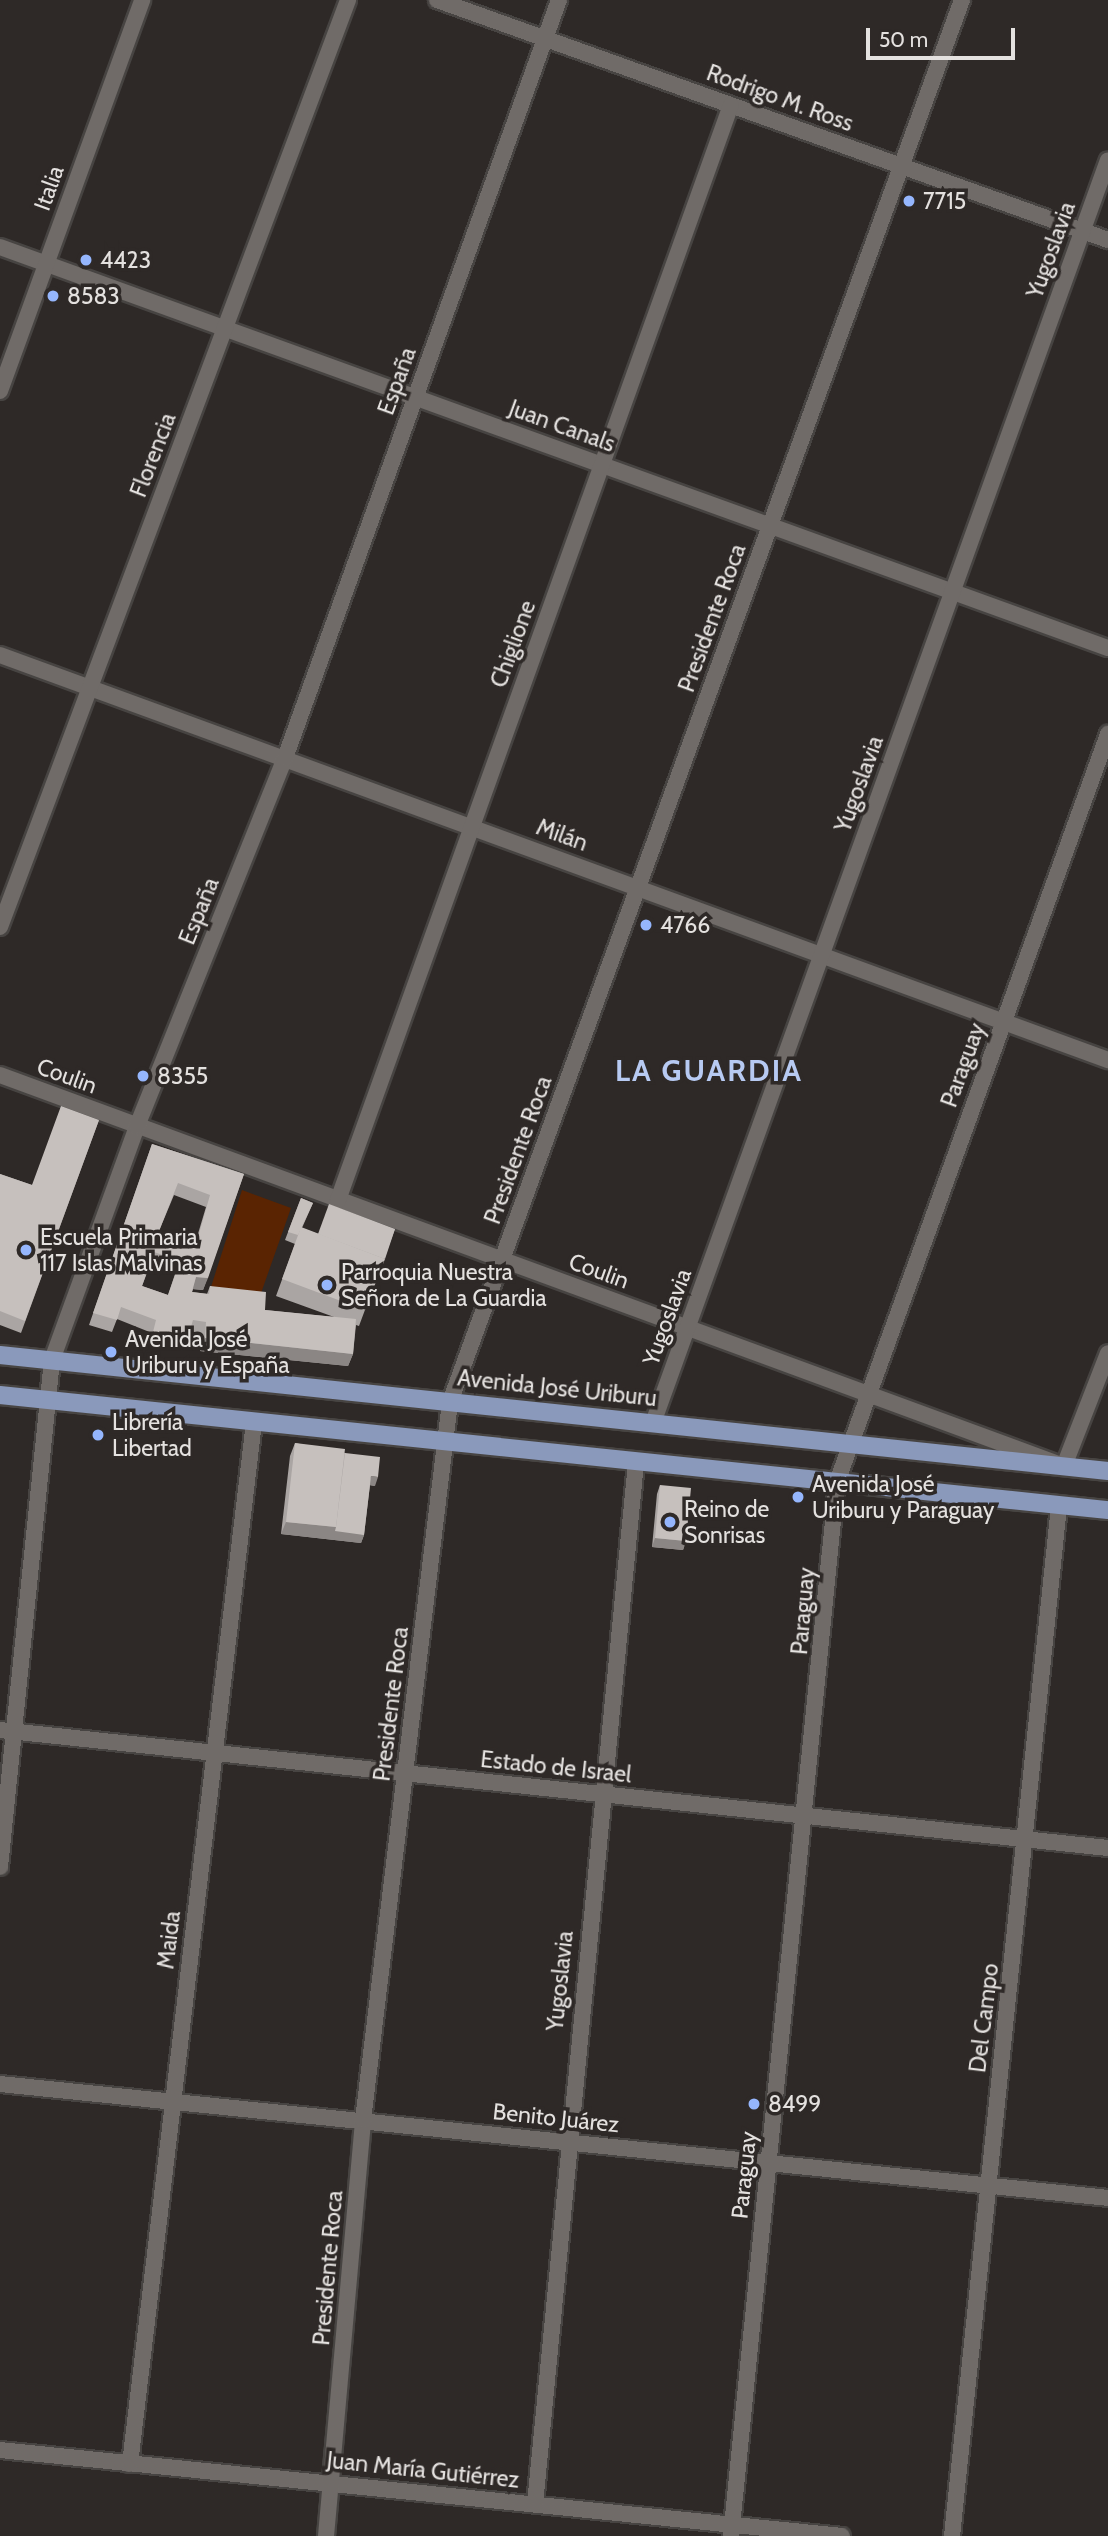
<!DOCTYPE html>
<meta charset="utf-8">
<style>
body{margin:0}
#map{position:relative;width:1108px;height:2536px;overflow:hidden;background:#2e2927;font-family:Cabin,sans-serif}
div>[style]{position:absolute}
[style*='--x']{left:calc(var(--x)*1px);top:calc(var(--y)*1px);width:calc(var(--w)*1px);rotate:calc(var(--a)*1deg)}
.green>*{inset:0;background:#5a2402}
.roads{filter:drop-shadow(2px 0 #474442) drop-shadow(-2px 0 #474442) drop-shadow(0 2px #474442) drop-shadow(0 -2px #474442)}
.minor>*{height:16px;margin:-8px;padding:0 8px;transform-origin:8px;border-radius:8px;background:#706b68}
.primary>*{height:18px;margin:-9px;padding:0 9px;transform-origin:9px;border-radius:9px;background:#8a99bb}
.wall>*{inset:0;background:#aaa5a3}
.shaded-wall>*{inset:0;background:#8b8684}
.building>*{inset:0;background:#c6c0bd}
.dots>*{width:19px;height:19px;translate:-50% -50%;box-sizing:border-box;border:4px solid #2e2927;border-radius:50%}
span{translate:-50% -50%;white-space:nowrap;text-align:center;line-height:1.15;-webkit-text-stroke:7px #2e2927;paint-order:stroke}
.street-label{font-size:23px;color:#e4e1df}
.poi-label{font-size:23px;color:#e4e1df}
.left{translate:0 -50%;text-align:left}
.district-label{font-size:30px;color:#b7caf2;font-weight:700;letter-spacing:2px}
.scale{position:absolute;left:866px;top:28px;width:149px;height:32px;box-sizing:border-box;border:4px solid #e4e1df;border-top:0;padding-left:9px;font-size:21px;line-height:24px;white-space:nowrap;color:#e4e1df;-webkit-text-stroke:5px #2e2927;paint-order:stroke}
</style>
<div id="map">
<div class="green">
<div style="clip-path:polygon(242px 1190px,291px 1208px,260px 1296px,210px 1290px)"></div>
</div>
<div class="roads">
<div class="minor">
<div style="--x:437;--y:0;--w:713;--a:19.68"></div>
<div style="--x:0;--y:247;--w:1178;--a:19.9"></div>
<div style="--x:0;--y:391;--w:416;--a:-70"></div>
<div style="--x:0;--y:655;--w:1180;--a:20.08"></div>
<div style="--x:0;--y:927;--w:990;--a:-69.42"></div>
<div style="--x:0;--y:1075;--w:1134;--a:20.18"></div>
<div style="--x:1064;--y:1466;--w:121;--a:-68.7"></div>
<div style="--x:338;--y:1200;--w:1163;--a:-70.26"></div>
<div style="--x:653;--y:1423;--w:1342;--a:-70.19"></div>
<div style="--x:0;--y:1730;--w:1114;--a:6.08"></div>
<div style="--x:0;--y:1867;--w:510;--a:-84.14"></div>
<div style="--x:52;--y:1360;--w:249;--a:-70"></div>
<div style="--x:137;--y:1126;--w:397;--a:-68.1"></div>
<div style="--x:285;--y:758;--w:806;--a:-70.13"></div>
<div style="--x:0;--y:2084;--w:1114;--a:5.87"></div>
<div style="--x:0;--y:2450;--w:846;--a:5.83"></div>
<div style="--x:130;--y:2464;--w:1049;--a:-83.21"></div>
<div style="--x:535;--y:2504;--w:1046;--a:-84.46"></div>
<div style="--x:326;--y:2536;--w:418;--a:-84.9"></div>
<div style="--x:363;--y:2120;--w:723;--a:-83.09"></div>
<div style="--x:450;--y:1402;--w:1493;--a:-69.94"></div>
<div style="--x:731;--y:2536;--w:1059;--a:-84.26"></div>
<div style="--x:837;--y:1482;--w:796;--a:-70.08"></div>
<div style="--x:952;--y:2536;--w:1037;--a:-84.07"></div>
</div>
<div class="primary">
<div style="--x:0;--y:1355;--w:1114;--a:5.98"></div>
<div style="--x:0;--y:1395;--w:1114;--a:5.93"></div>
</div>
</div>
<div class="wall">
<div style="clip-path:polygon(99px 1120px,21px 1333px,0 1325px,0 1174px,32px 1185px)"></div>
<div style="clip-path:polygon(evenodd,152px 1144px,244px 1174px,203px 1290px,193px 1289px,192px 1292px,207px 1294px,210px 1286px,265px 1310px,334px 1317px,276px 1296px,295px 1244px,285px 1240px,301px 1198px,313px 1203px,302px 1228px,318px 1234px,395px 1229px,359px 1326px,356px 1325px,353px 1354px,348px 1366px,200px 1351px,202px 1335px,189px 1333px,183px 1349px,148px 1345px,152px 1333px,117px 1319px,112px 1332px,89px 1325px,152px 1144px,174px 1195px,206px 1207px,197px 1237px,187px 1242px,159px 1231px,174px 1195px,152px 1144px,150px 1265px,175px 1274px,168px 1295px,142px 1286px,150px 1265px)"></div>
<div style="clip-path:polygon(295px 1443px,345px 1453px,375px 1486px,370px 1485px,364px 1535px,361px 1543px,281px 1534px,290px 1456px)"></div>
<div style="clip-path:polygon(660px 1485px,686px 1541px,683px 1550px,652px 1547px,657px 1494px)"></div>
</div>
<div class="shaded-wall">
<div style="clip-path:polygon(196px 1277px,208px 1278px,203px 1290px,192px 1289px)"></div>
<div style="clip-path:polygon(153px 1332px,188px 1337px,183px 1349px,148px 1345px)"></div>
<div style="clip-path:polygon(205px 1338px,353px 1354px,348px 1366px,200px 1351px)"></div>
<div style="clip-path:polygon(371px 1476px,378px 1477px,375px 1486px,368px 1485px)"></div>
<div style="clip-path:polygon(286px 1522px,336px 1527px,364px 1535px,361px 1543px,281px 1534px)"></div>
<div style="clip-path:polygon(655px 1538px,686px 1541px,683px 1550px,652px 1547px)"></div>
</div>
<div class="building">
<div style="clip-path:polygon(61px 1106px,99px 1120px,25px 1321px,0 1311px,0 1174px,32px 1185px)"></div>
<div style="clip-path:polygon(evenodd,152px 1144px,244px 1174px,208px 1278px,196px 1277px,192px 1292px,209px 1294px,210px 1286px,266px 1292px,265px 1310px,356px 1319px,353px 1354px,205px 1338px,206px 1322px,193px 1320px,188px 1337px,153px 1332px,156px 1320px,121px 1307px,117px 1320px,93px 1313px,152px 1144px,178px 1183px,210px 1195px,198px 1237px,190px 1234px,187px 1242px,159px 1231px,178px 1183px,152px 1144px,154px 1252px,180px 1261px,168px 1295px,142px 1286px,154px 1252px)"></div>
<div style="clip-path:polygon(301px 1198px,313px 1203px,298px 1235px,288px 1232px)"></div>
<div style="clip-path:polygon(329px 1204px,395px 1229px,385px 1259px,318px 1234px)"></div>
<div style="clip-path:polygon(301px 1227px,385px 1259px,365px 1310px,282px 1279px)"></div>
<div style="clip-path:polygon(295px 1443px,345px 1449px,336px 1527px,286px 1522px)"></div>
<div style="clip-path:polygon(345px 1453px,380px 1457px,378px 1477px,371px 1476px,364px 1535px,335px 1531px,336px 1527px)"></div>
<div style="clip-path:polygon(660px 1485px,691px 1488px,686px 1541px,655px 1538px)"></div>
</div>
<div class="dots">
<div style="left:909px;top:201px;background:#95b6fd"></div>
<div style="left:86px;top:260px;background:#95b6fd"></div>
<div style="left:53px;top:296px;background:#95b6fd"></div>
<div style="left:646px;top:925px;background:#95b6fd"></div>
<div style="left:143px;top:1076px;background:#95b6fd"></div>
<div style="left:26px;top:1250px;background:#95b6fd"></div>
<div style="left:327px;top:1285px;background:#95b6fd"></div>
<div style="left:111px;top:1352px;background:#95b6fd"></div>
<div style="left:98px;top:1435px;background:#95b6fd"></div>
<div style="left:798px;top:1497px;background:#95b6fd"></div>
<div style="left:670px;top:1522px;background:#95b6fd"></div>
<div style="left:754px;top:2104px;background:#95b6fd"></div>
</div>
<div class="street-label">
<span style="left:780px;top:98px;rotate:20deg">Rodrigo M. Ross</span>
<span style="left:49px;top:188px;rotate:-70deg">Italia</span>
<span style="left:1051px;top:250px;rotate:-70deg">Yugoslavia</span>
<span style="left:397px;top:381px;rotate:-70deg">España</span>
<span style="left:562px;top:426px;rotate:20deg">Juan Canals</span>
<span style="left:153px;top:455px;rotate:-69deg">Florencia</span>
<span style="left:712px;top:618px;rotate:-70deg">Presidente Roca</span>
<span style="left:513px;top:644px;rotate:-70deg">Chiglione</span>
<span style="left:859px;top:784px;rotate:-70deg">Yugoslavia</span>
<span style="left:562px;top:835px;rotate:20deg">Milán</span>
<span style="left:199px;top:911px;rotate:-68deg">España</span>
<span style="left:963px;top:1065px;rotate:-70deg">Paraguay</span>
<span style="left:67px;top:1076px;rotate:20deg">Coulin</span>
<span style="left:518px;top:1150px;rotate:-70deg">Presidente Roca</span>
<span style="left:599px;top:1271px;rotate:20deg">Coulin</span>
<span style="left:667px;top:1317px;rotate:-70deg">Yugoslavia</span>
<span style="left:557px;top:1388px;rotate:6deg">Avenida José Uriburu</span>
<span style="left:803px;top:1611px;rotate:-85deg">Paraguay</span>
<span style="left:391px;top:1704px;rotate:-83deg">Presidente Roca</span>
<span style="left:556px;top:1767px;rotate:6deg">Estado de Israel</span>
<span style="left:169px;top:1940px;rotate:-83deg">Maida</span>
<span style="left:560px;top:1981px;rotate:-84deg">Yugoslavia</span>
<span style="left:984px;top:2018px;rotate:-83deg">Del Campo</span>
<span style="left:556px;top:2118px;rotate:6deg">Benito Juárez</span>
<span style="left:744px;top:2175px;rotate:-84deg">Paraguay</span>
<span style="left:328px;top:2268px;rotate:-85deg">Presidente Roca</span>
<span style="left:423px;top:2470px;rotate:6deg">Juan María Gutiérrez</span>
</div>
<div class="poi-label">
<span class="left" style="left:923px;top:201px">7715</span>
<span class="left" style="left:100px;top:260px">4423</span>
<span class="left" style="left:67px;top:296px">8583</span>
<span class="left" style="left:660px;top:925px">4766</span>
<span class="left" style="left:157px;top:1076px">8355</span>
<span class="left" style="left:40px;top:1250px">Escuela Primaria<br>117 Islas Malvinas</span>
<span class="left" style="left:341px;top:1285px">Parroquia Nuestra<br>Señora de La Guardia</span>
<span class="left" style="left:125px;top:1352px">Avenida José<br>Uriburu y España</span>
<span class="left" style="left:112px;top:1435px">Librería<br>Libertad</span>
<span class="left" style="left:812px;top:1497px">Avenida José<br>Uriburu y Paraguay</span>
<span class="left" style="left:684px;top:1522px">Reino de<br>Sonrisas</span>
<span class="left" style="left:768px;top:2104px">8499</span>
</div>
<div class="district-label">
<span style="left:709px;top:1071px">LA GUARDIA</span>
</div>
<div class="scale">50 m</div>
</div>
